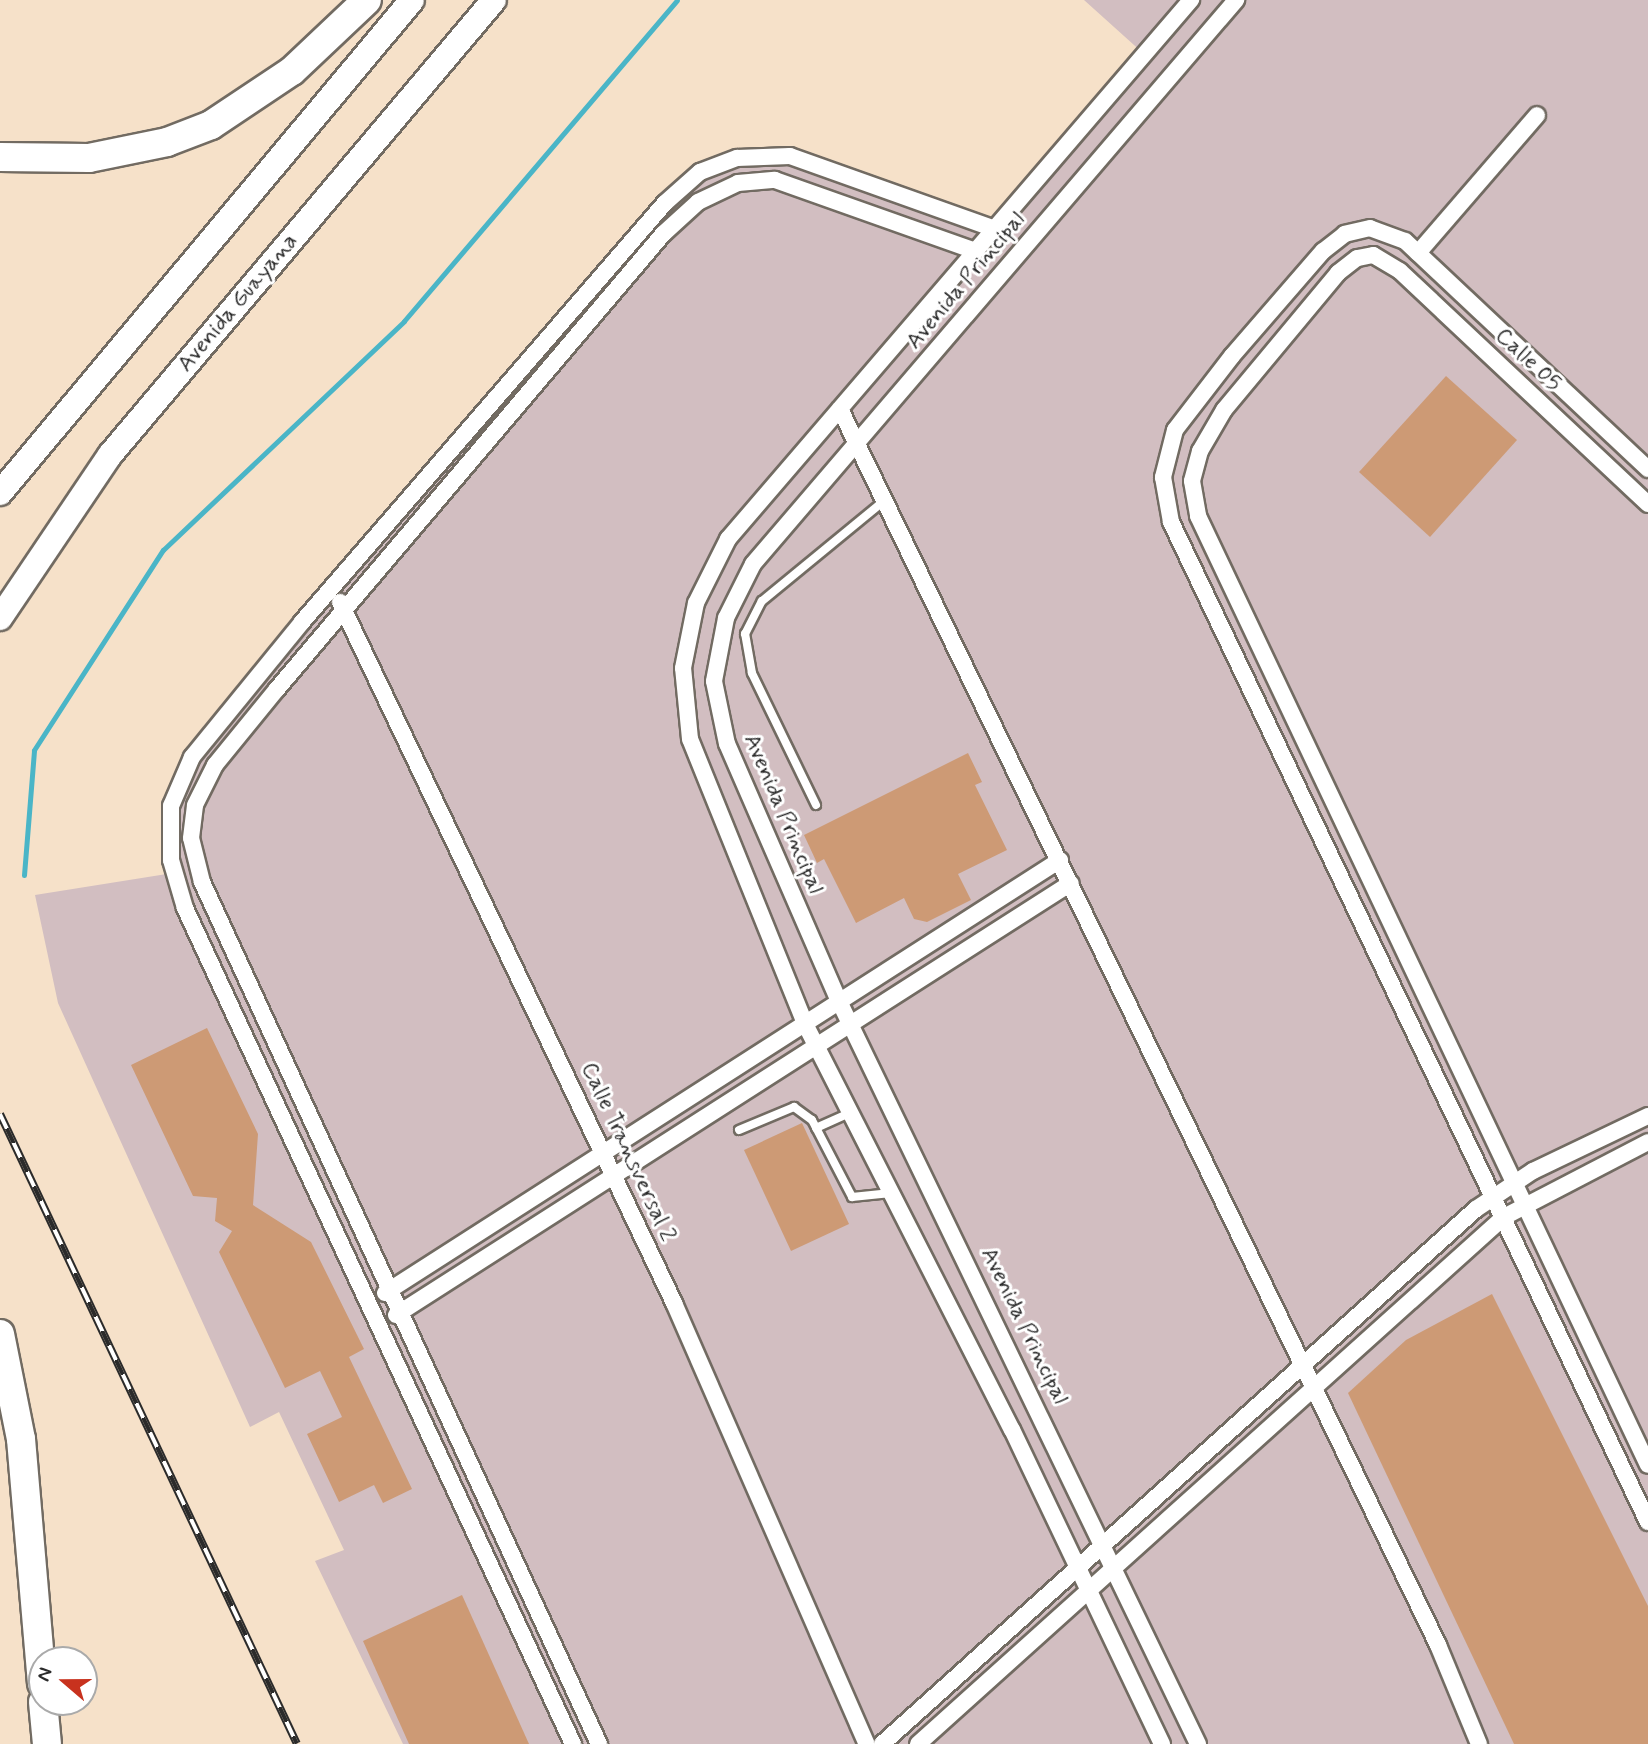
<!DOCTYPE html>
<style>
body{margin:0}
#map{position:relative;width:1648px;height:1744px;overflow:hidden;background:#f6e1c9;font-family:Mynerve,sans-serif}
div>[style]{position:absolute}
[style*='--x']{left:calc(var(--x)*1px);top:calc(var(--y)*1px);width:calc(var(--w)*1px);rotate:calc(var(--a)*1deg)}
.industrial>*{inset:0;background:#d2bec1}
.stream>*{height:5px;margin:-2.5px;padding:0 2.5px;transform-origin:2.5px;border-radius:2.5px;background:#4ab5c7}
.building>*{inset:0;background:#cd9a75}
.roads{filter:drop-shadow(2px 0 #726b62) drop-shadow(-2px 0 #726b62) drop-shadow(0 2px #726b62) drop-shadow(0 -2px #726b62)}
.lane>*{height:8px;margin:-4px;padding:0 4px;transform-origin:4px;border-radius:4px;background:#fff}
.street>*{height:16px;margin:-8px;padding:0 8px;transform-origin:8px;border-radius:8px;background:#fff}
.primary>*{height:24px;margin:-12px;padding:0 12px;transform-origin:12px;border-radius:12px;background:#fff}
.highway>*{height:28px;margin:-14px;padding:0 14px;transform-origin:14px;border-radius:14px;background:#fff}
.rail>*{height:8px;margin-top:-4px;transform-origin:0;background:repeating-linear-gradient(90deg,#fff 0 16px,#2b2b2b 0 32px);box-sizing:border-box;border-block:2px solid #2b2b2b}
span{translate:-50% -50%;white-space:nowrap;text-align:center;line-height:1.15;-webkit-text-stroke:6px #fff;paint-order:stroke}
.street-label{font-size:23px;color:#2b2b2b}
.north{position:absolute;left:28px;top:1646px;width:70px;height:70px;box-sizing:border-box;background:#fff;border:2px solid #aaa;border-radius:50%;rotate:290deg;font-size:19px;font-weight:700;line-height:28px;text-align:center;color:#2b2b2b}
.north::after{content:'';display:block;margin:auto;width:24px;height:32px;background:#c8321e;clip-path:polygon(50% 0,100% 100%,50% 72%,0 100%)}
</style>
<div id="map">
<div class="industrial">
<div style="clip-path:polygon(1084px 0,1648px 0,1648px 1744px,403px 1744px,315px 1561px,344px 1550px,279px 1412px,250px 1427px,58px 1003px,35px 895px,173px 873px,169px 844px,186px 768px,679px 189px,766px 154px,995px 229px,1144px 54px)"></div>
</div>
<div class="stream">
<div style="--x:24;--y:875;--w:125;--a:-85.4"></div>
<div style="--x:34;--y:750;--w:238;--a:-57.2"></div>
<div style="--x:163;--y:550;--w:332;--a:-43.5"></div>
<div style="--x:404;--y:321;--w:421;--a:-49.6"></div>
</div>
<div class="building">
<div style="clip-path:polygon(1446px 376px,1517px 440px,1430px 537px,1359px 472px)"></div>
<div style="clip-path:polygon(968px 753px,982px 782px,975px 785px,1007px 850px,958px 874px,971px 900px,927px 922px,914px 919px,904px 898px,856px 923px,824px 859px,817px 863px,804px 835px)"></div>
<div style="clip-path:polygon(207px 1028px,258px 1134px,253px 1205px,311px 1242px,364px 1349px,349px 1357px,412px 1489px,383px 1503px,374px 1485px,339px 1502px,307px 1434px,342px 1417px,320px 1371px,285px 1388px,219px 1252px,232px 1231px,215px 1221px,217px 1198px,193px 1196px,131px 1065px)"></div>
<div style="clip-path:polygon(802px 1123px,849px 1224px,791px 1251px,744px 1150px)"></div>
<div style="clip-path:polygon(1492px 1294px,1648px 1606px,1648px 1744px,1514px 1744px,1348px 1393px,1406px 1340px)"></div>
<div style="clip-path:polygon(462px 1595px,529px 1744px,409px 1744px,363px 1641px)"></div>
</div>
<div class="roads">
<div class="lane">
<div style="--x:816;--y:805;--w:147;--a:-115.9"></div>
<div style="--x:752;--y:673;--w:40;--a:-100"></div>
<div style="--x:745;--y:634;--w:37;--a:-63"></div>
<div style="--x:762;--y:601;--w:159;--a:-39.4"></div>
<div style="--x:816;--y:1128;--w:37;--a:-24"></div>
<div style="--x:739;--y:1130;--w:60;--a:-22.7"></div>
<div style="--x:794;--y:1107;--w:22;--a:36"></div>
<div style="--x:812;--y:1120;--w:87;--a:62.5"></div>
<div style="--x:852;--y:1197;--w:39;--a:-6"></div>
</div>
<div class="street">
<div style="--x:1418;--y:253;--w:182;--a:-49.2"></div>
<div style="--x:840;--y:409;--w:1373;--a:64.18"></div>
<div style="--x:1438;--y:1645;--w:107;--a:67.5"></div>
<div style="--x:1648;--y:469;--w:333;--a:-136.8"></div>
<div style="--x:1405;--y:241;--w:37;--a:-160"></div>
<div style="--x:1370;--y:228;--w:26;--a:167"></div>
<div style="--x:1345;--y:234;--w:28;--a:142"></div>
<div style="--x:1323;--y:251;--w:139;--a:130.9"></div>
<div style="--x:1232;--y:356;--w:93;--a:127.6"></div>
<div style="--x:1175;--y:430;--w:49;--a:104.3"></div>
<div style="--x:1163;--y:477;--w:46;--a:79.9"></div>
<div style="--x:1171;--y:522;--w:1108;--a:64.5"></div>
<div style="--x:1648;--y:504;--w:340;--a:-136.8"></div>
<div style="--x:1400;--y:271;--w:31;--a:-149"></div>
<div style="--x:1373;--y:255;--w:16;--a:169"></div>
<div style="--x:1357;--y:258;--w:24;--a:142"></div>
<div style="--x:1338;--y:273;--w:178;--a:129.8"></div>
<div style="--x:1224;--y:410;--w:48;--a:120.3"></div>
<div style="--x:1200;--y:451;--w:31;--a:105"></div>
<div style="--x:1192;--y:481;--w:36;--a:80"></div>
<div style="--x:1198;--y:516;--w:1050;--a:64.63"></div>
<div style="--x:340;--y:602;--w:777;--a:64.52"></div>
<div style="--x:674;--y:1303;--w:481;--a:66.4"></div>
<div style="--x:385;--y:1293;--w:802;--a:-32.68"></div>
<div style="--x:396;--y:1315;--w:801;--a:-32.62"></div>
<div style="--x:573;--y:1744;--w:922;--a:-114.9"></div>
<div style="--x:185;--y:908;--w:50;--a:-106.3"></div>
<div style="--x:171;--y:860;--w:54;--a:-90"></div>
<div style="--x:171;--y:806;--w:53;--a:-66.8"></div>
<div style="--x:192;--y:757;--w:174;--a:-50.8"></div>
<div style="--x:302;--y:622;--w:554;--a:-49.1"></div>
<div style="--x:665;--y:203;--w:47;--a:-41.5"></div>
<div style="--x:700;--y:172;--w:40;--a:-21"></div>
<div style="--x:737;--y:158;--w:53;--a:-2.2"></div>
<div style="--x:790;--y:156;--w:218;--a:19.6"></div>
<div style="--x:599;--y:1744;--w:949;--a:-114.73"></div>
<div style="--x:202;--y:882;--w:45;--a:-104"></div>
<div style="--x:191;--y:838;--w:33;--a:-83"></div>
<div style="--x:195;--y:805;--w:45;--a:-63.4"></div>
<div style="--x:215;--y:765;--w:98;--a:-50.8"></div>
<div style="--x:277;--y:689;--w:597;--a:-49.69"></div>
<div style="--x:663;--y:234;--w:47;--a:-42.4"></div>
<div style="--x:698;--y:202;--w:44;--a:-25.4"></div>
<div style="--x:738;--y:183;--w:37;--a:-5"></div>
<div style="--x:775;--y:180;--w:213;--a:19.5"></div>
<div style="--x:882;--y:1744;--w:799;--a:-42.01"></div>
<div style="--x:1476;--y:1209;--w:69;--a:-33.7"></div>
<div style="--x:1533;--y:1171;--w:127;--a:-25.6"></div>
<div style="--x:918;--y:1744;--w:788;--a:-41.97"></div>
<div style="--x:1504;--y:1217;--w:162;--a:-27.5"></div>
<div style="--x:1162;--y:1744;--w:348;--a:-115.5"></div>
<div style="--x:1012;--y:1430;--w:459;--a:-117"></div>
<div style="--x:804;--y:1021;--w:304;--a:-112"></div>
<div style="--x:690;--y:739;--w:71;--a:-95.6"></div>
<div style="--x:683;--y:668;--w:66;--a:-78.7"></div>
<div style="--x:696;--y:603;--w:72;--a:-63.4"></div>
<div style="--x:728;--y:539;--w:711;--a:-49.34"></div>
<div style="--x:1198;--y:1744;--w:827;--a:-115.79"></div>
<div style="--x:838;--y:999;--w:278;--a:-113.5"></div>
<div style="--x:727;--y:744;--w:64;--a:-101.7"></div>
<div style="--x:714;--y:681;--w:64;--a:-79.2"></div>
<div style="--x:726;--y:618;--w:60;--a:-63.4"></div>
<div style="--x:753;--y:564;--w:743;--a:-49.42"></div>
</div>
<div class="primary">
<div style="--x:0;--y:493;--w:642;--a:-50.11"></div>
<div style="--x:0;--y:618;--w:197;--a:-56"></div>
<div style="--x:110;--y:455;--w:595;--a:-49.84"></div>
</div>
<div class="highway">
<div style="--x:0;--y:157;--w:89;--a:0.6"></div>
<div style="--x:89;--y:158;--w:80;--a:-11.6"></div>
<div style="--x:167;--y:142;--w:47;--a:-21.1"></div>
<div style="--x:211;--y:125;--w:97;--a:-33.7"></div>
<div style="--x:292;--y:71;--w:103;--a:-43.4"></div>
<div style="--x:0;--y:1334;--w:107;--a:78.7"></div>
<div style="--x:21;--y:1439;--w:245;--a:85.1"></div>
<div style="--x:43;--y:1702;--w:42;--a:84.6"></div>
</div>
</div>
<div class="rail">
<div style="--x:0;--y:1114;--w:696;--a:64.76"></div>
</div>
<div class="street-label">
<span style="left:966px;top:281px;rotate:-50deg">Avenida Principal</span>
<span style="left:238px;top:303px;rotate:-50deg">Avenida Guayana</span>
<span style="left:1528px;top:360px;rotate:43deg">Calle 05</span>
<span style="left:783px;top:814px;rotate:67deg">Avenida Principal</span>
<span style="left:628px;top:1152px;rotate:65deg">Calle Transversal 2</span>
<span style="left:1024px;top:1326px;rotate:64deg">Avenida Principal</span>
</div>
<div class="north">N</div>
</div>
